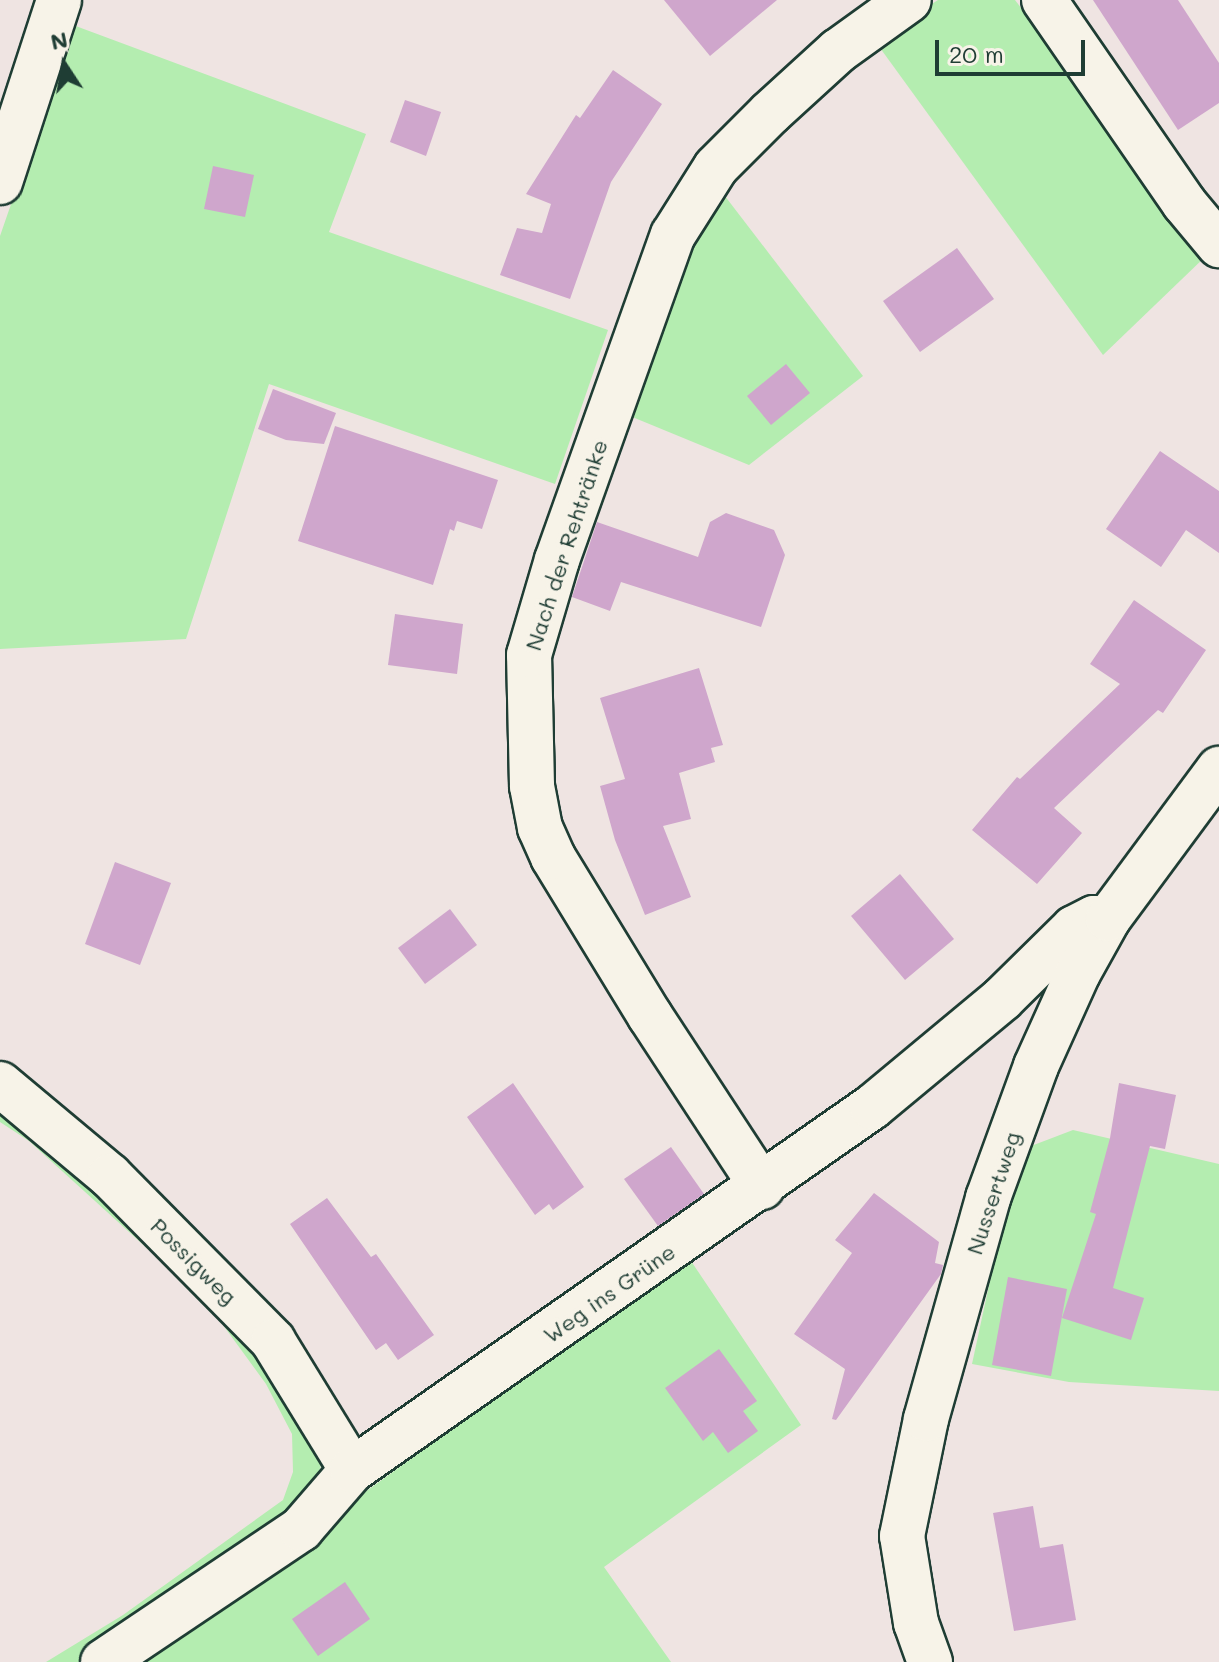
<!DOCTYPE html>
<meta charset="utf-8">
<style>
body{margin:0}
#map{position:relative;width:1219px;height:1662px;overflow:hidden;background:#efe4e2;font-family:Mali,sans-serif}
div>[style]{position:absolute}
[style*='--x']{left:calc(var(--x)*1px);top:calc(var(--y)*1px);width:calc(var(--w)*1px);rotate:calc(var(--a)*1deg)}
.green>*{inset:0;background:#b4edb0}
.building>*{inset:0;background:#cfa6cc}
.roads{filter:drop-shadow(2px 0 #1f3d34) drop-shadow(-2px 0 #1f3d34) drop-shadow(0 2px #1f3d34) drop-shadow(0 -2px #1f3d34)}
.street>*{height:44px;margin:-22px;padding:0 22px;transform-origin:22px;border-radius:22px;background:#f7f3e8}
span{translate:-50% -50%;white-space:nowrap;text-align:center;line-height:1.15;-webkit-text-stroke:8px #f7f3e8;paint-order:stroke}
.street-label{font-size:22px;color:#1f3d34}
.north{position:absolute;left:24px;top:24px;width:80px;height:80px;-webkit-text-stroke:6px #f7f3e8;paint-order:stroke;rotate:348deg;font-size:22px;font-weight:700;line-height:32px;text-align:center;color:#1f3d34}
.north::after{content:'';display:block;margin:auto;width:28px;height:36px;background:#1f3d34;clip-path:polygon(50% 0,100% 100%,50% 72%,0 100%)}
.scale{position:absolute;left:935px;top:40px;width:150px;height:36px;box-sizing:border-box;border:4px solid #1f3d34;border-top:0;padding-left:10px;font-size:24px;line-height:28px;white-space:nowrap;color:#1f3d34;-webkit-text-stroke:6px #f7f3e8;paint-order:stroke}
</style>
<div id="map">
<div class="green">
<div style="clip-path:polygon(938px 0,1015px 0,1207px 255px,1103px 355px,875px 41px)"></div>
<div style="clip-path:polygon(73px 25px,366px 134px,329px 232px,608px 330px,555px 484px,269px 384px,186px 639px,0 649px,0 236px)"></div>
<div style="clip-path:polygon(718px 187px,863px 376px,749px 465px,625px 414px,677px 269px)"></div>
<div style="clip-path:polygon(0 1104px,215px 1294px,310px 1427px,321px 1464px,317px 1489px,111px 1643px,79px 1662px,46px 1662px,123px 1615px,283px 1500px,293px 1472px,292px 1434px,266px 1384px,223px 1325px,150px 1251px,29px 1141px,0 1122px)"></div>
<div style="clip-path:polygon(1073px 1130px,1219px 1164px,1219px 1391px,1069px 1382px,972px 1364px,1018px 1151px)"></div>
<div style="clip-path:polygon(689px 1258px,801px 1425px,604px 1567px,671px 1662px,132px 1662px,240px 1594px,365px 1492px)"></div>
</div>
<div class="building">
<div style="clip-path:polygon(664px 0,777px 0,710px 56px)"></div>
<div style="clip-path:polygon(1093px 0,1178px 0,1219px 63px,1219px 103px,1178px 130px)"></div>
<div style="clip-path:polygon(613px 70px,662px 104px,611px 182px,570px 299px,500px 275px,517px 228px,542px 233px,551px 204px,526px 194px,576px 115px,580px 118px)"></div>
<div style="clip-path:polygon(405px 100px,441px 112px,426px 156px,390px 142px)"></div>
<div style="clip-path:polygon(213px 166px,254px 175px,245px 217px,204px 209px)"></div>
<div style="clip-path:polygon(957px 248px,994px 299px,920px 352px,883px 301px)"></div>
<div style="clip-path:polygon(786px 364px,810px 393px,771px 425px,747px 396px)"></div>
<div style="clip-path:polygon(273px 389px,336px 413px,324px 444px,286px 440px,258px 429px)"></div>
<div style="clip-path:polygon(335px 426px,498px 480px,482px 529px,457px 521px,454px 531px,450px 529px,433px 585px,298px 541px)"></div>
<div style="clip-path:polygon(1160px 451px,1219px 491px,1219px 553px,1186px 530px,1161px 567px,1106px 529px)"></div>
<div style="clip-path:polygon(726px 513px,774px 530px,785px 555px,761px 627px,621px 582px,610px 611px,572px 597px,597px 522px,698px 557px,710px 522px)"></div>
<div style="clip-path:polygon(1134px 600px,1206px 650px,1163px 713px,1158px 710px,1054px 808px,1082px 833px,1037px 884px,972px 830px,1017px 777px,1020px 779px,1120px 684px,1090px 664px)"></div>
<div style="clip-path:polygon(395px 614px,463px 624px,457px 674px,388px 665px)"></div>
<div style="clip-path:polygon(699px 668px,723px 745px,711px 748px,715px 762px,679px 773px,691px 819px,663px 826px,691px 897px,645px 915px,615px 840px,600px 786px,625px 779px,600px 698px)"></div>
<div style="clip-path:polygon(115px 862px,171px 883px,140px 965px,85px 944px)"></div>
<div style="clip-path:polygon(900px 874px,954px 939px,905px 980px,851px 916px)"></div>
<div style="clip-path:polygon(450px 909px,477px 945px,425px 984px,398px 948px)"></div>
<div style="clip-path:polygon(513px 1083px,584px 1187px,553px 1210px,549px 1204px,535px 1215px,467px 1117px)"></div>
<div style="clip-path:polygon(1119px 1083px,1176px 1095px,1165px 1149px,1150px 1146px,1113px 1288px,1144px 1298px,1131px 1340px,1062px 1318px,1096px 1214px,1090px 1212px,1110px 1138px)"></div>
<div style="clip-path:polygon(671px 1147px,704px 1194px,658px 1226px,624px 1179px)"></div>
<div style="clip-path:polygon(874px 1193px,939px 1242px,935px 1263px,943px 1265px,941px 1274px,836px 1420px,832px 1419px,845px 1369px,794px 1334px,852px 1253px,835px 1240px)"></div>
<div style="clip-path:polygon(327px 1198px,371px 1257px,376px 1254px,434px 1335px,398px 1360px,386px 1343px,376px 1350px,290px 1224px)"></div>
<div style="clip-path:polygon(1008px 1277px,1067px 1289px,1051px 1376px,992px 1365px)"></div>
<div style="clip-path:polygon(719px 1349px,757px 1401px,743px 1411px,758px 1431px,728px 1453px,713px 1432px,703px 1441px,665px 1388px)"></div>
<div style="clip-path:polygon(1033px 1506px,1040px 1548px,1063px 1544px,1076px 1620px,1014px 1631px,993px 1513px)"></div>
<div style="clip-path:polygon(345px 1582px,370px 1619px,318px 1656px,292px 1619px)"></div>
</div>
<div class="roads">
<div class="street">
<div style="--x:1044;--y:0;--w:247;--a:55.4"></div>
<div style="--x:1184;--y:203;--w:55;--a:50.2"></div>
<div style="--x:0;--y:182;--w:191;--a:-72"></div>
<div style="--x:0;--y:1084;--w:143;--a:39.9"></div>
<div style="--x:110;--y:1176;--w:232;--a:45.3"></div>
<div style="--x:273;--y:1341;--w:151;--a:58.5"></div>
<div style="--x:762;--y:1187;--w:204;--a:-123.2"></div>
<div style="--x:650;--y:1016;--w:186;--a:-121.4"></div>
<div style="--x:553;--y:857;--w:32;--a:-114"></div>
<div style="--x:540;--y:828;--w:43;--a:-100.8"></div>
<div style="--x:532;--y:786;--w:131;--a:-91.3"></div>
<div style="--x:529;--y:655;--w:99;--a:-73.6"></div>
<div style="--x:557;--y:560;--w:345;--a:-70.4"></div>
<div style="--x:673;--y:235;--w:80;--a:-57.7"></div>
<div style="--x:716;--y:167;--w:76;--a:-45"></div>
<div style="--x:770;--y:113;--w:92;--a:-42.4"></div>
<div style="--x:838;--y:51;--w:87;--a:-35.7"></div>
<div style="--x:103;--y:1662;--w:239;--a:-33.9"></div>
<div style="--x:301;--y:1529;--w:78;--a:-49.2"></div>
<div style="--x:352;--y:1470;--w:634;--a:-34.92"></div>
<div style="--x:872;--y:1107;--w:169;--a:-39.7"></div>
<div style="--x:1002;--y:999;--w:101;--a:-44.6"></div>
<div style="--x:1074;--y:928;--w:22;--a:-27"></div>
<div style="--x:1094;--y:918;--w:14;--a:4"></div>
<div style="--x:930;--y:1662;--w:41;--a:-109.7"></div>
<div style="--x:916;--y:1623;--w:88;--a:-99.1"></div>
<div style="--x:902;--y:1536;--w:119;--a:-78.4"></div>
<div style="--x:926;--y:1419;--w:230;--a:-74.3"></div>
<div style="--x:988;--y:1198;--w:140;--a:-70"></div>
<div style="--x:1036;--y:1066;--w:102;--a:-65.7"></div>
<div style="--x:1078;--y:973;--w:62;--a:-60.9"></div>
<div style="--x:1108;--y:919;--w:187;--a:-53.5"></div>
</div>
</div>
<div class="street-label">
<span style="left:566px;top:545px;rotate:-72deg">Nach der Rehtränke</span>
<span style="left:993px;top:1193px;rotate:-72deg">Nussertweg</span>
<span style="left:194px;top:1261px;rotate:45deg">Possigweg</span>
<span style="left:609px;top:1293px;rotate:-35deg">Weg ins Grüne</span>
</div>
<div class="north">N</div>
<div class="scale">20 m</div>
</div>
